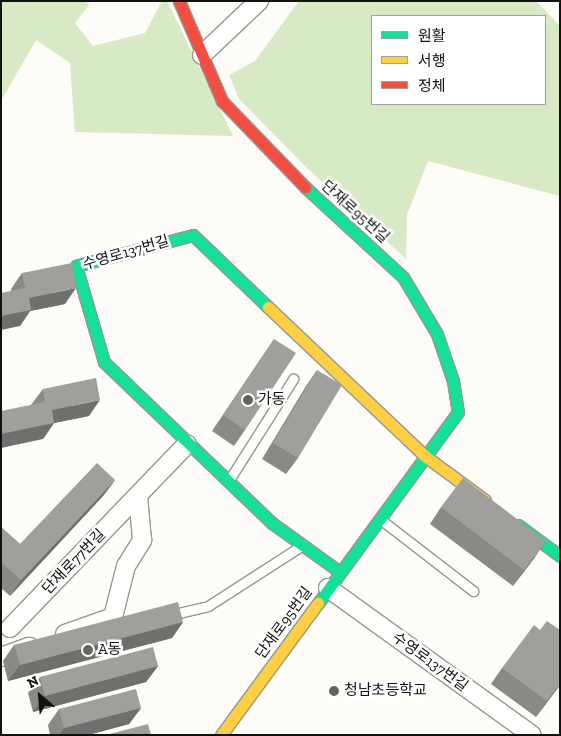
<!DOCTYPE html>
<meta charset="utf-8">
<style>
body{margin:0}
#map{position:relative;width:561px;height:736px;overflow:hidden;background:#fdfcf7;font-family:"Zilla Slab","Noto Sans KR",serif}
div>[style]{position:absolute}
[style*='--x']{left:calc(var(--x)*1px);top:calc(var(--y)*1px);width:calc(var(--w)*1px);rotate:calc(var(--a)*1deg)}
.forest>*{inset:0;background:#d8eac5}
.roads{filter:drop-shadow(1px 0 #979795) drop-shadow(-1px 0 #979795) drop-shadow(0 1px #979795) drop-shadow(0 -1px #979795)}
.lane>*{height:9px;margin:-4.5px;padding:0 4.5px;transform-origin:4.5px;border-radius:4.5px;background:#fffffe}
.street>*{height:18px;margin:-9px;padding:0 9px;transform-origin:9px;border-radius:9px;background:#fffffe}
.fast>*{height:11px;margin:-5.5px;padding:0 5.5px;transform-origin:5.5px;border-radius:5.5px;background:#16e098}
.slow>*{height:11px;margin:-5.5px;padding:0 5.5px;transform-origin:5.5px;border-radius:5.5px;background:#ffcf43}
.jam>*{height:11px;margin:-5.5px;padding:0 5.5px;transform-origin:5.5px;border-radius:5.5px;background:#f24e42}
.wall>*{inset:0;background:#8a8986}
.shaded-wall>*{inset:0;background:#716f6d}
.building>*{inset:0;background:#a19f9c}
.dots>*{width:14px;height:14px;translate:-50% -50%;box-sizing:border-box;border:2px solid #fff;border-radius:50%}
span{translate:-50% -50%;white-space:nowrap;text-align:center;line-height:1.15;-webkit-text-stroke:5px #fff;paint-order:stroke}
.street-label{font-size:15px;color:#111}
.poi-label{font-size:15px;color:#111}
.left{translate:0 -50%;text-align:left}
.frame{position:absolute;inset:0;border:2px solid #111;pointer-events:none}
.legend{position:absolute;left:371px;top:15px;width:175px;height:90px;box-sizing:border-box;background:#fff;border:1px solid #a0a0a0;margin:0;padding:6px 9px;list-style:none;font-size:15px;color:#111}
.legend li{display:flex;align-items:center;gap:10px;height:25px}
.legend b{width:25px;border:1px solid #a0a0a0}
.north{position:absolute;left:15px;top:671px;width:50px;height:50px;-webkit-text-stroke:4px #fff;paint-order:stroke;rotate:333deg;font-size:14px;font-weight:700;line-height:20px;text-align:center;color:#111}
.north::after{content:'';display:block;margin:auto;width:18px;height:22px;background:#111;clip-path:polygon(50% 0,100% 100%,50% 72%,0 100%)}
</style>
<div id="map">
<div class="forest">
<div style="clip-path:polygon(1px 1px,86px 1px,89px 5px,75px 23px,93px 46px,145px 33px,162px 1px,167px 1px,233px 136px,75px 132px,70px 63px,36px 40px,1px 101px)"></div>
<div style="clip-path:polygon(evenodd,299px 1px,536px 1px,560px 26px,560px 196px,428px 161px,407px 215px,406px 259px,308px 169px,239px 99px,229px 75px,255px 61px,299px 1px,372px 16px,545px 16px,545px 104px,372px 104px,372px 16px)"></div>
</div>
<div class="roads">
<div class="lane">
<div style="--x:229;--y:480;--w:120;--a:-57.6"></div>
<div style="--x:380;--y:519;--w:118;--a:37.7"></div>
<div style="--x:170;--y:615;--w:39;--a:-13"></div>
<div style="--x:208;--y:606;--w:111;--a:-32.8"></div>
</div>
<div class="street">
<div style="--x:202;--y:55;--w:79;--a:-43.5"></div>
<div style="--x:328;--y:588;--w:251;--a:35.8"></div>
<div style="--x:10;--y:628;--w:255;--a:-46.1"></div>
<div style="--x:65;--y:634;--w:51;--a:-19.5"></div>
<div style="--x:113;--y:617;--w:53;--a:-75.7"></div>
<div style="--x:126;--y:566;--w:31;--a:-58"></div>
<div style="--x:142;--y:540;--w:45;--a:-95.1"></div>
<div style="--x:1;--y:657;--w:30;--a:-20"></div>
</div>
<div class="fast">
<div style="--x:305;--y:187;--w:133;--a:42.6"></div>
<div style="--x:403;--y:277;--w:66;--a:59.2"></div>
<div style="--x:437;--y:334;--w:50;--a:71.2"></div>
<div style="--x:453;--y:381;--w:31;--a:81"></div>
<div style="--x:458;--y:412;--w:237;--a:126.2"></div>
<div style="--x:268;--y:307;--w:104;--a:-136.2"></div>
<div style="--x:193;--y:235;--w:121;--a:165.2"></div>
<div style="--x:76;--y:266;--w:100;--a:73.7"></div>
<div style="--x:104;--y:362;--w:233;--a:43.8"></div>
<div style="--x:272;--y:523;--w:84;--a:35.8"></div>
<div style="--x:518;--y:525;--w:52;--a:36.4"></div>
</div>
<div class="slow">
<div style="--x:268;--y:307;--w:216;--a:43.5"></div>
<div style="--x:425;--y:456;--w:74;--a:36.3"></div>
<div style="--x:221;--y:735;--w:164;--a:-53.7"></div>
</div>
<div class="jam">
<div style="--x:179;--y:1;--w:109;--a:66.7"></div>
<div style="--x:222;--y:101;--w:120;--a:46"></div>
</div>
</div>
<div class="wall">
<div style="clip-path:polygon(22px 273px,65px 304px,30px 311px,20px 326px,11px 289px)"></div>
<div style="clip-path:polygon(274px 339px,245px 430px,234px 446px,212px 431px)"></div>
<div style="clip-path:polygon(317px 370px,298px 458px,286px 474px,262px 459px,306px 386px)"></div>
<div style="clip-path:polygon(43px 389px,89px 416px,54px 423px,43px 439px,31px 405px)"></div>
<div style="clip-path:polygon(115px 480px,103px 496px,10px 596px,1px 588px,1px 527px,20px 544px)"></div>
<div style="clip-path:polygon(441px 507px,535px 557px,513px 586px,430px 524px)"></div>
<div style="clip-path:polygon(183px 622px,172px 638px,8px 681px,3px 661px,14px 645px)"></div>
<div style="clip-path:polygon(158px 666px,146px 682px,33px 712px,28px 693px,40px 677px)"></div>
<div style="clip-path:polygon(502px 668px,560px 685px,536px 717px,491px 684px)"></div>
<div style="clip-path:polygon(141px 708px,129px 724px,88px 735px,50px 735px,48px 725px,59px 709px)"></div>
</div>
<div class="shaded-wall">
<div style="clip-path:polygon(76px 288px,65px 304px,30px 311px,20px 326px,1px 330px,1px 316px,29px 298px)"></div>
<div style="clip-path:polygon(100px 400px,89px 416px,54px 423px,43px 439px,1px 448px,1px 434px,52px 410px)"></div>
<div style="clip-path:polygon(115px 480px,103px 496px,10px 596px,21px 580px)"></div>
<div style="clip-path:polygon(546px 541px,535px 557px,513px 586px,524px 570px)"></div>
<div style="clip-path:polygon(183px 622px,172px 638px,8px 681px,20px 665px)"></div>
<div style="clip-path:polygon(158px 666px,146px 682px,33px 712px,45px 696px)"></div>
<div style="clip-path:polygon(560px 684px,560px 685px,536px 717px,547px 701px)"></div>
<div style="clip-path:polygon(141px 708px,129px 724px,88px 735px,59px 735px,64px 728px)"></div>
</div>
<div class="building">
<div style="clip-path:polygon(72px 263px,76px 288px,29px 298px,31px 310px,1px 316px,1px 293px,25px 288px,22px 273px)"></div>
<div style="clip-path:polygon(274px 339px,296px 353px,245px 430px,223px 415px)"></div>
<div style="clip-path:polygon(317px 370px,342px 385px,298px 458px,273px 443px)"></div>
<div style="clip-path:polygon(96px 378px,100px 400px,52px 410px,54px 423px,1px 434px,1px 411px,45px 402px,43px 389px)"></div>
<div style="clip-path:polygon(97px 463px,115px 480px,21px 580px,1px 562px,1px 527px,20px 544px)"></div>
<div style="clip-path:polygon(463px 478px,546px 541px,524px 570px,441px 507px)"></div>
<div style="clip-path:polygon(178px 602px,183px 622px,20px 665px,14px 645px)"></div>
<div style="clip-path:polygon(547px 621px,560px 630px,560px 684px,547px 701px,502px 668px,534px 625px,540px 630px)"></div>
<div style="clip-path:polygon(153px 647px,158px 666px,45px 696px,40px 677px)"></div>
<div style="clip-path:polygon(136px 689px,141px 708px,64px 728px,59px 709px)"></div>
<div style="clip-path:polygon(148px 724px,151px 735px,106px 735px)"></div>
</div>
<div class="dots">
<div style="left:248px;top:400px;background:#646362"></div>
<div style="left:88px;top:650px;background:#646362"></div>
<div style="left:334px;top:691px;background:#646362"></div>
</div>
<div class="street-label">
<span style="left:355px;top:212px;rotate:42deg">단재로95번길</span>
<span style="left:126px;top:253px;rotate:-16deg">수영로137번길</span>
<span style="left:74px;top:562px;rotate:-46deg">단재로77번길</span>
<span style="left:284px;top:623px;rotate:-54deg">단재로95번길</span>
<span style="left:430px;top:662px;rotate:36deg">수영로137번길</span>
</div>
<div class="poi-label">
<span class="left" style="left:258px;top:400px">가동</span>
<span class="left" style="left:98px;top:650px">A동</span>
<span class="left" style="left:344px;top:691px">청남초등학교</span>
</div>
<div class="frame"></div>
<ul class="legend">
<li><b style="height:6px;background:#16e098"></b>원활</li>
<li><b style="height:6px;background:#ffcf43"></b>서행</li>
<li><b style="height:6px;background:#f24e42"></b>정체</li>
</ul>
<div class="north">N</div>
</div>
